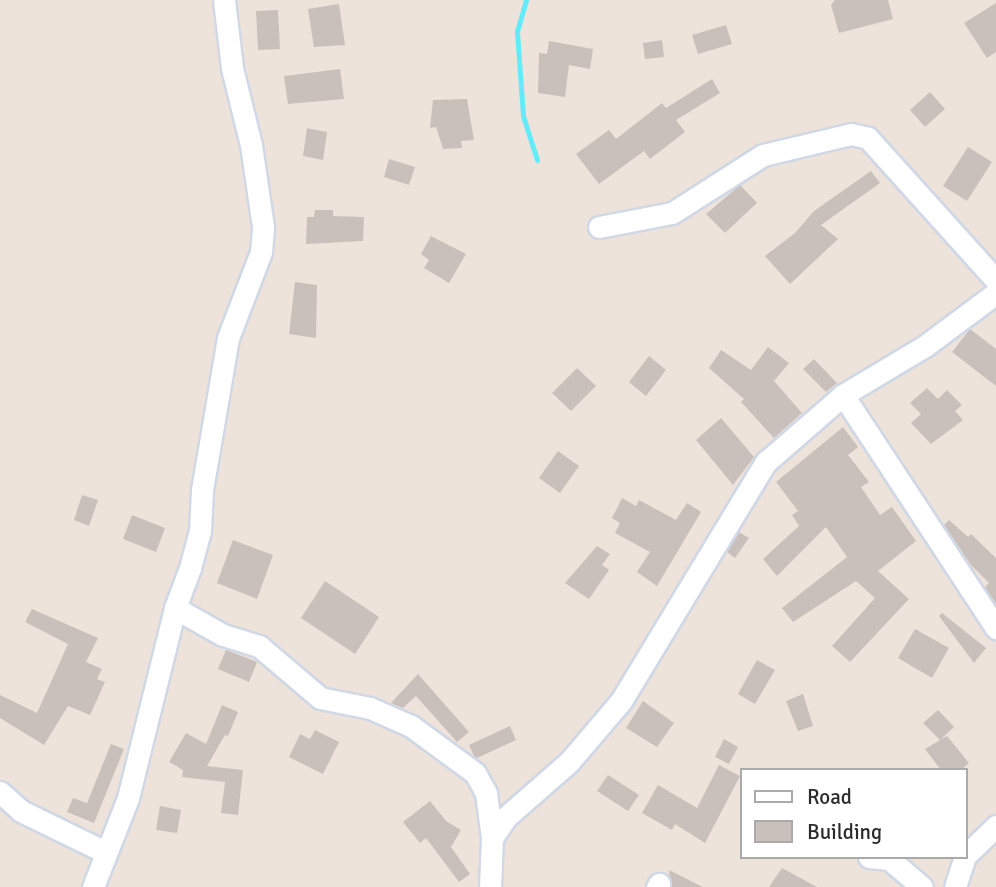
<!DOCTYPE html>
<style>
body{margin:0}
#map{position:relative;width:996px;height:887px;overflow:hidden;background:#eee3db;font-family:Signika,sans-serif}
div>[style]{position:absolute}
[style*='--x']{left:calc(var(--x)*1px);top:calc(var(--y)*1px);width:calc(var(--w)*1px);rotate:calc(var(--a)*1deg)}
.stream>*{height:5px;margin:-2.5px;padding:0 2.5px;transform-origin:2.5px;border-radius:2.5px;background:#64ebfa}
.building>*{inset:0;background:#c9c0bb}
.roads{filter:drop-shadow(2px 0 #d0d8e5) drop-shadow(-2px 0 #d0d8e5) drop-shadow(0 2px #d0d8e5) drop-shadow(0 -2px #d0d8e5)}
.minor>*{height:21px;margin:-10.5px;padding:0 10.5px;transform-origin:10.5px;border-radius:10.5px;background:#fff}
span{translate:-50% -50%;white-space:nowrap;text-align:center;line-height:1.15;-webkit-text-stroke:7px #fff;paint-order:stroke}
.legend{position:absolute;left:740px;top:768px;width:228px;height:91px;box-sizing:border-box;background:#fff;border:2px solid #aaa;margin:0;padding:9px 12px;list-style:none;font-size:21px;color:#2a2a2a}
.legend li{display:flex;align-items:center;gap:14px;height:35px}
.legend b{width:35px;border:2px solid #aaa}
</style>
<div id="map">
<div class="stream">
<div style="--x:526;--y:0;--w:33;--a:106"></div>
<div style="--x:517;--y:32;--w:84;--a:85.9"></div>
<div style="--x:523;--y:116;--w:46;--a:72.3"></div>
</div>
<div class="building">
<div style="clip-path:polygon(835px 0,888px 0,893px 19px,839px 33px,831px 5px)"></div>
<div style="clip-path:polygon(996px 3px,996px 52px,987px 58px,964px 23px)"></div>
<div style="clip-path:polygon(339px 4px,345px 45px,314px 47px,308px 9px)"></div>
<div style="clip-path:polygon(278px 10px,280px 49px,258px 50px,256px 11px)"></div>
<div style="clip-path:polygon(726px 25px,732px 44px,698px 54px,692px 35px)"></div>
<div style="clip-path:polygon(662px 40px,664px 57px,645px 59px,643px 43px)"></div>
<div style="clip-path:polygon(549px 41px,593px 49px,590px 69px,569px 65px,565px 97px,538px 93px,539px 53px,547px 54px)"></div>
<div style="clip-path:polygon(340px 69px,344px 99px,288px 104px,284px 76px)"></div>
<div style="clip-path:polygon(712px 79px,720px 93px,676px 120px,685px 132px,650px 159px,644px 151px,599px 184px,576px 154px,609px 130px,616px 139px,662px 103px,666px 108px)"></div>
<div style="clip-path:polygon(930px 92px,945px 109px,925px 127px,910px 110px)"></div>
<div style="clip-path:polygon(467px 99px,474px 140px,461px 141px,462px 148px,443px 149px,436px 127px,430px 128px,433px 100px)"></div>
<div style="clip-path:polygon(307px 128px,327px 132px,323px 160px,303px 156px)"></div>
<div style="clip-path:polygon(968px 147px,992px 162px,967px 201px,943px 186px)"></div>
<div style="clip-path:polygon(389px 159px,415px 167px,409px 185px,384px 177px)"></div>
<div style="clip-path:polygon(871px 171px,880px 183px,821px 225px,838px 239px,790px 284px,765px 256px,795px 233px,814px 211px)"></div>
<div style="clip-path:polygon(740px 185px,757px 203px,725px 233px,706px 214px)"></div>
<div style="clip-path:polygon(315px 210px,333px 210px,333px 216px,364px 217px,363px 241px,306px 244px,307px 217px,314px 217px)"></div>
<div style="clip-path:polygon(431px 236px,466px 254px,449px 283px,424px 268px,429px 260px,421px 254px)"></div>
<div style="clip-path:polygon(295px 282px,317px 285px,316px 338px,289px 334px)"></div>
<div style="clip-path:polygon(970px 329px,996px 349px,996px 386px,952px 352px)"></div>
<div style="clip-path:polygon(768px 347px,789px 363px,774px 381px,802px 413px,774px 438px,741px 402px,744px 399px,709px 368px,721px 350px,751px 370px)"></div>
<div style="clip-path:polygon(649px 356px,666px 370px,646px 396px,629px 382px)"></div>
<div style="clip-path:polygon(814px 359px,837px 383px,826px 392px,803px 369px)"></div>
<div style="clip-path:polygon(577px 368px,596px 386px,571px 411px,552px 393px)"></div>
<div style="clip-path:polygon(927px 388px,938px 399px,947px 390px,962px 405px,955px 411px,963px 420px,931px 444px,911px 423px,921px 414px,910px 403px)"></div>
<div style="clip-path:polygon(721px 418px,754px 457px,733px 485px,696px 440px)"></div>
<div style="clip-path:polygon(843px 427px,858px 447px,848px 455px,869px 482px,861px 487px,880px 515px,892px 507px,916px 541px,878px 571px,909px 599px,850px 662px,832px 646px,875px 598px,856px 581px,793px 622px,782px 608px,847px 557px,826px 527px,777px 576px,763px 559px,799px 526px,792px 515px,798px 511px,776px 482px)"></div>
<div style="clip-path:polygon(558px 451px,579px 466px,560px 493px,539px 478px)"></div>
<div style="clip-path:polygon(82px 495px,98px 500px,89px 526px,74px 520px)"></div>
<div style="clip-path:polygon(622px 498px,636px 506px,639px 500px,676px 520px,687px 503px,701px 512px,657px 586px,637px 572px,650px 552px,615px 533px,620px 523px,612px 518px)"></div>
<div style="clip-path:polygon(132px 515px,165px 528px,156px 552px,123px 539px)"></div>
<div style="clip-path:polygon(949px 520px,968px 537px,971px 534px,996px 558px,996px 604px,985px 587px,989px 583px,971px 565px,944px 525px)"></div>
<div style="clip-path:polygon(739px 532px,749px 538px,735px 558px,727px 552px)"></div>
<div style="clip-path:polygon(233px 540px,273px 555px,257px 599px,217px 583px)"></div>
<div style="clip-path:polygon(597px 546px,610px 554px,602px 565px,609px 570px,589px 599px,565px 583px)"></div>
<div style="clip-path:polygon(325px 581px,379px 617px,355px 654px,301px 618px)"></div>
<div style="clip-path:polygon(32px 609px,98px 638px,86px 662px,102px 669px,97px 679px,105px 682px,90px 715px,68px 706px,44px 745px,0 718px,0 695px,37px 713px,68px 644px,25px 622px)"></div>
<div style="clip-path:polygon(942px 613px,986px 648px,974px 663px,939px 616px)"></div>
<div style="clip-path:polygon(915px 629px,949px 648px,932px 678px,898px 658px)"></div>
<div style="clip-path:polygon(226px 650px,257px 662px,249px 682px,218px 669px)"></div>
<div style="clip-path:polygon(757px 660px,775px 670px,755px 704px,738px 694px)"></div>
<div style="clip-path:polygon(418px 674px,469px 732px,457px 742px,416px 696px,403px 708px,391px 703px)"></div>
<div style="clip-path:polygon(803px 694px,813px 726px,798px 731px,786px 701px)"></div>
<div style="clip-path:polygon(643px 701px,674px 723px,657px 747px,626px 728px)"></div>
<div style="clip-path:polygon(222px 705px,238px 712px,228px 736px,225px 735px,207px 766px,243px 770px,238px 815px,221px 813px,225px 782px,182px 777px,183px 770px,169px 762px,186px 733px,206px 744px)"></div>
<div style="clip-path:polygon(938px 710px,954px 727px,941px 739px,947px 736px,969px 763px,961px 770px,941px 770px,925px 749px,940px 740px,923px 723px)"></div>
<div style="clip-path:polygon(510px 726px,516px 740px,477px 758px,474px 756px,469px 745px)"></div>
<div style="clip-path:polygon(315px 730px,339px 742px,323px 774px,289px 757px,300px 734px,310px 739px)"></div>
<div style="clip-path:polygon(724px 739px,738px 747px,729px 764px,715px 757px)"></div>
<div style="clip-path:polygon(111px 744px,124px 749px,94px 823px,67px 812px,73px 798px,87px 803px)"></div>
<div style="clip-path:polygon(719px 765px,740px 776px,705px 843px,675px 824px,672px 830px,642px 813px,658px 785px,697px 808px)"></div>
<div style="clip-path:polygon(608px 775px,639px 795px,628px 811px,597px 791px)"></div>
<div style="clip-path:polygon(430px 801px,446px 821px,461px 830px,451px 847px,470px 874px,459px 882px,426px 838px,420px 843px,403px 822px)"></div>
<div style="clip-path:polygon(160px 806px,181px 810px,177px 833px,156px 830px)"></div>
<div style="clip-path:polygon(782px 868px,817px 887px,769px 887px)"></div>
<div style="clip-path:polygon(669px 870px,703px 887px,671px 887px)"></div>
</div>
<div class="roads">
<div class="minor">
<div style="--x:599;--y:227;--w:74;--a:-10.9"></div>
<div style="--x:672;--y:213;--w:108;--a:-32.5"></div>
<div style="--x:763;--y:155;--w:90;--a:-13.4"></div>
<div style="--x:851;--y:134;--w:17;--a:13"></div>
<div style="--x:868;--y:138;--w:191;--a:48"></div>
<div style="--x:843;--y:395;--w:279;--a:56.7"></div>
<div style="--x:175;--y:608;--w:55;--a:29.4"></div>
<div style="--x:223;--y:635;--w:38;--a:17"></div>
<div style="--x:259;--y:646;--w:80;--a:40.4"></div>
<div style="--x:320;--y:698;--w:51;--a:11.3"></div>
<div style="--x:370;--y:708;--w:45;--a:23.7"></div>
<div style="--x:411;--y:726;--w:79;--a:36.3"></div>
<div style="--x:475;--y:773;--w:23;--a:61"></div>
<div style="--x:486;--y:793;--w:45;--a:82.4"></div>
<div style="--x:0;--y:792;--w:28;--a:42"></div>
<div style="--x:21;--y:811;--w:93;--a:26"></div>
<div style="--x:966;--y:855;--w:42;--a:-44"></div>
<div style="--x:869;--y:857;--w:20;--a:6"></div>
<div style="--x:889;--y:859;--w:43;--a:40.3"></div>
<div style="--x:93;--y:887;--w:96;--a:-68.5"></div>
<div style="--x:128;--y:798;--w:196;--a:-76.1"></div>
<div style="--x:175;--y:608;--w:43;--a:-69.4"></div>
<div style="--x:190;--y:568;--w:38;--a:-75"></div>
<div style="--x:200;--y:531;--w:41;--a:-87.2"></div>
<div style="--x:202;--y:490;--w:154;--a:-80.3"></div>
<div style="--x:228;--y:338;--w:92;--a:-69"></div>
<div style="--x:261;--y:252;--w:25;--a:-85"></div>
<div style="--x:263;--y:227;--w:83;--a:-98.3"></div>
<div style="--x:251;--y:145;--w:79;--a:-103.9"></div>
<div style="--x:232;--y:68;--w:68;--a:-96.7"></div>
<div style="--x:490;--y:887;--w:49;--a:-87.7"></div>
<div style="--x:492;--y:838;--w:25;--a:-56"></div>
<div style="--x:506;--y:817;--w:84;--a:-41.1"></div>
<div style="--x:569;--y:762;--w:80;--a:-49.6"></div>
<div style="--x:621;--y:701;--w:280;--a:-58.8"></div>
<div style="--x:766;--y:462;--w:102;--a:-41"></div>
<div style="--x:843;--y:395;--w:96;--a:-30.9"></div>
<div style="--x:925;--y:346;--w:89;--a:-36.7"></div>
<div style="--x:657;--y:887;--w:4;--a:-56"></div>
<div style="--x:955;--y:887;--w:32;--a:-72"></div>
</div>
</div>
<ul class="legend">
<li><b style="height:9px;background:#fff"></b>Road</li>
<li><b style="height:19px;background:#c9c0bb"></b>Building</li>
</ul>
</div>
